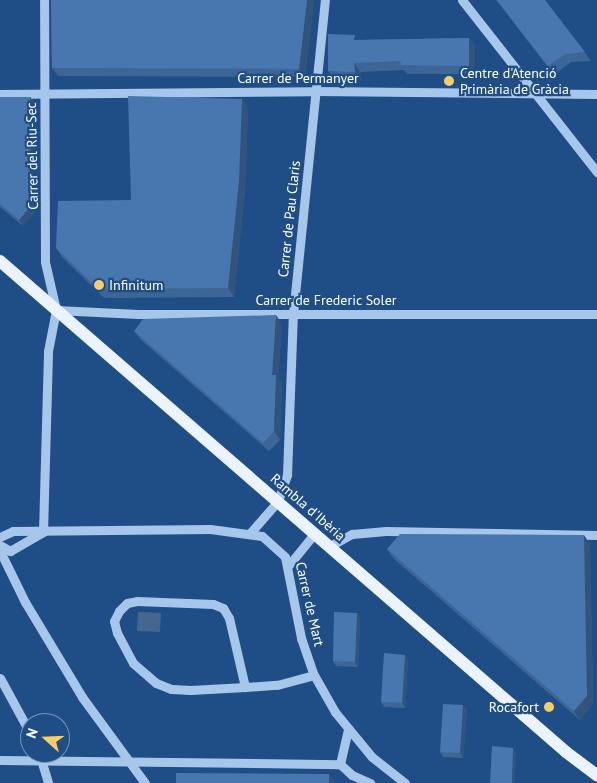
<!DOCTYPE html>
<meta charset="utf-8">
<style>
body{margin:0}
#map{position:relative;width:597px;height:783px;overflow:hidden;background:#1f4e86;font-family:"PT Sans",sans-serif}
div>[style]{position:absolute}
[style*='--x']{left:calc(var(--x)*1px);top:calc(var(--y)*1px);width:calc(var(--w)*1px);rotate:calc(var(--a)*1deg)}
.water>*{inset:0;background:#44668f}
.minor>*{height:9px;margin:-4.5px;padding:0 4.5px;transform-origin:4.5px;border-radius:4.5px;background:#a7c7ea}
.major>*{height:12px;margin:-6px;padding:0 6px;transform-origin:6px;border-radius:6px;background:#ebf3fe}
.wall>*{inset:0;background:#3d6696}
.shaded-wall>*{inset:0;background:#32537a}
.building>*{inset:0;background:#4777ae}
.dots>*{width:14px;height:14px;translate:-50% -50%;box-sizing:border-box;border:2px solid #1f4e86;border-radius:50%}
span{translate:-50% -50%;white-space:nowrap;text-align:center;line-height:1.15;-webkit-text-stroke:4.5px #1f4e86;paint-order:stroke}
.poi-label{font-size:14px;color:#fff}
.left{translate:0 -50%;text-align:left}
.right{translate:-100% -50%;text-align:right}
.street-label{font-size:14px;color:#fff}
.north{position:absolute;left:20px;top:713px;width:50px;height:50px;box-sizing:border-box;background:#1f4e86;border:1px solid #7995b6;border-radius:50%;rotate:290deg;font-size:14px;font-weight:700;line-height:20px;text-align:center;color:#fff}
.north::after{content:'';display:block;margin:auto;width:18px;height:22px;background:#f8cc67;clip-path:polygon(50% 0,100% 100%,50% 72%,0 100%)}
</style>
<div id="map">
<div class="water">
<div style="clip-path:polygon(138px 612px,161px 613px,160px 632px,137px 631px)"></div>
</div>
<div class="minor">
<div style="--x:462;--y:0;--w:219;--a:51.9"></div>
<div style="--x:0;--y:94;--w:315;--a:-0.5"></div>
<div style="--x:315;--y:91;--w:282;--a:0.6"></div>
<div style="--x:56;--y:310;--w:82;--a:2.8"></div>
<div style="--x:138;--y:314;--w:459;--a:0"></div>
<div style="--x:43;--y:532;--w:181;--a:-88.4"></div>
<div style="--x:48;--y:351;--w:42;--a:-79"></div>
<div style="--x:56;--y:310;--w:49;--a:-102.9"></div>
<div style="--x:45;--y:262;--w:262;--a:-90.2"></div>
<div style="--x:251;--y:532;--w:41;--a:-48.9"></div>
<div style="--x:278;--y:501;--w:28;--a:-71"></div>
<div style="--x:287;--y:475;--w:161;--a:-87.9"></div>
<div style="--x:293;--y:314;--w:316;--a:-84.2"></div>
<div style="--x:0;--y:537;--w:14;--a:-25"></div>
<div style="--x:13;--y:531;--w:197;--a:-0.6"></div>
<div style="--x:210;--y:529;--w:52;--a:7.7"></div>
<div style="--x:262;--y:536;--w:31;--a:42"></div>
<div style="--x:285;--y:557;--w:83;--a:78.8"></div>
<div style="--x:301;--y:638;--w:39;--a:71"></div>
<div style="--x:314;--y:675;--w:43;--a:60.4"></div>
<div style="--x:335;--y:712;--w:58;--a:50.6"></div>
<div style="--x:372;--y:757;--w:42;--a:38.2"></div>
<div style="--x:0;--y:545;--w:12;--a:31"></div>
<div style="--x:10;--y:551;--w:38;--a:-30"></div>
<div style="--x:330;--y:546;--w:25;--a:-29"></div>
<div style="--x:352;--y:534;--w:34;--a:-5"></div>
<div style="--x:386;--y:531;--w:211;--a:1.1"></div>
<div style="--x:0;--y:551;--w:57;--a:63.9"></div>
<div style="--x:25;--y:602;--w:111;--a:59"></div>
<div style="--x:82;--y:697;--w:107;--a:53.8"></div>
<div style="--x:288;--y:566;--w:43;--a:-50.7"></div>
<div style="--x:0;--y:678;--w:63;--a:61.4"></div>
<div style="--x:245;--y:687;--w:54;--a:176.8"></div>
<div style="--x:191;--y:690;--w:20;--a:-177"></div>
<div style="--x:171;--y:689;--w:16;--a:-158"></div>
<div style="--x:156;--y:683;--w:30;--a:-139"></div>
<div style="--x:133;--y:663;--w:34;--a:-118"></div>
<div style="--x:117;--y:633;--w:12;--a:-104"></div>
<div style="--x:114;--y:621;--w:11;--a:-63"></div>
<div style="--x:119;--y:611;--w:11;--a:-45"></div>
<div style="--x:127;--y:603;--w:10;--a:-11"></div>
<div style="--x:137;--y:601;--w:76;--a:2.3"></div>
<div style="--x:213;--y:604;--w:11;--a:22"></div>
<div style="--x:223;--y:608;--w:12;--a:59"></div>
<div style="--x:229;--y:618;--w:71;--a:76.9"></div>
<div style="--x:245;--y:687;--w:32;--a:-4"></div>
<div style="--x:277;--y:685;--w:38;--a:-15"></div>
<div style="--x:39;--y:753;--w:31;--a:73"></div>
<div style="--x:0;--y:760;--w:340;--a:0.7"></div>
<div style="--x:340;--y:764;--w:16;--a:43"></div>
<div style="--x:352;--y:775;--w:20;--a:24"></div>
<div style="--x:340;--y:764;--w:36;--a:-77"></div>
</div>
<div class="major">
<div style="--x:0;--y:261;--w:749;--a:40.94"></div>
<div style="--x:566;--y:752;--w:39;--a:37"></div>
</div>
<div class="wall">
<div style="clip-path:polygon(51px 0,314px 0,305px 77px,58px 76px,52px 68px)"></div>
<div style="clip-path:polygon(496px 0,545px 0,591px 61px,571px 62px,554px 75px)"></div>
<div style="clip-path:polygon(469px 38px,475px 46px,475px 74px,407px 74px,404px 70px,360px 72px,362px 80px,334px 79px,328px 71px,359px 40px)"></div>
<div style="clip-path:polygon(0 97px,30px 97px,34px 103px,34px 213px,23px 226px,0 207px)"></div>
<div style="clip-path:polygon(242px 99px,248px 108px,245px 190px,234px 297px,104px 298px,62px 257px,56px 248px,131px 200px)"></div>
<div style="clip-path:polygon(282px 324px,278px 378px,282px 383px,280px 440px,269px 451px,140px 339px,134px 331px)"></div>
<div style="clip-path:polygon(590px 544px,593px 704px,580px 720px,393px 558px,387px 549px)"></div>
<div style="clip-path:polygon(357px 613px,360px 618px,358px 667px,336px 666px,333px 661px)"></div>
<div style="clip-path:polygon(408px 659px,405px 708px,384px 707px,381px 702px)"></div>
<div style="clip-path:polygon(467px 709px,463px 758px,443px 757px,440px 752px)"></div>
</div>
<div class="shaded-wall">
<div style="clip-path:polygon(307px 0,314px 0,305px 77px,299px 69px)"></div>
<div style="clip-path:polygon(469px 38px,475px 46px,475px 74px,469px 66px)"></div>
<div style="clip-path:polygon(354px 63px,360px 72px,362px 80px,355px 72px)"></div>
<div style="clip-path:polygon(30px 97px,34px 103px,34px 213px,23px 226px,19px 220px)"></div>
<div style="clip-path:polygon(242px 99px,248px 108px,245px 190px,234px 297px,228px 288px)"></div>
<div style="clip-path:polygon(276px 315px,282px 324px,278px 378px,282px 383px,280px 440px,274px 431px,272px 375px)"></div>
<div style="clip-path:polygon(584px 535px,590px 544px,593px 704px,580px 720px,574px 711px)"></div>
<div style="clip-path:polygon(357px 613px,360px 618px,358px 667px,355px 662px)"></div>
<div style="clip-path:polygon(405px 655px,408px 659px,405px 708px,402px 703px)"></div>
<div style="clip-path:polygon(463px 705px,467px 709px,463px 758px,460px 753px)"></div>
<div style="clip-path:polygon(513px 748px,516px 752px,515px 783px,512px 783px)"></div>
<div style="clip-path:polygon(329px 774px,335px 782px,335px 783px,329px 783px)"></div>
</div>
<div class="building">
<div style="clip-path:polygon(51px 0,307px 0,299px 69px,52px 68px)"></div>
<div style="clip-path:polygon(497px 0,545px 0,585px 52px,565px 54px,548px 66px)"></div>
<div style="clip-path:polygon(328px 34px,355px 35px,354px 40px,469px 38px,469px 66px,401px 65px,400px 61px,354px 63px,355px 72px,328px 71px)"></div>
<div style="clip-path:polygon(128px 96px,242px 99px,239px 181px,228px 288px,98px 289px,56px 248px,58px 201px,131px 200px)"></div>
<div style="clip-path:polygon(0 97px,30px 97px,30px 207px,19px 220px,0 204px)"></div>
<div style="clip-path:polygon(276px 315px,272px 375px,276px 375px,274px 431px,263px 443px,134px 331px,143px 319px)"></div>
<div style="clip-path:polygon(400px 534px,584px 535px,587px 696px,574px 711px,387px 549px)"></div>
<div style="clip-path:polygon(334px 612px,357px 613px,355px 662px,333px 661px)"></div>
<div style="clip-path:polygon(384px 653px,405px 655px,402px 703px,381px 702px)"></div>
<div style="clip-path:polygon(443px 704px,463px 705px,460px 753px,440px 752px)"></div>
<div style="clip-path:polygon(492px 746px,513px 748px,512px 783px,490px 783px)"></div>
<div style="clip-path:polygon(176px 773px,329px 774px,329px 783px,176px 783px)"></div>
</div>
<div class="dots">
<div style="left:449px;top:81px;background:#f8cc67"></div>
<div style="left:99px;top:285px;background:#f8cc67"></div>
<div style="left:549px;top:707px;background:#f8cc67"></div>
</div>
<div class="poi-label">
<span class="left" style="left:460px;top:81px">Centre d'Atenció<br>Primària de Gràcia</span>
<span class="left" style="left:109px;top:285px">Infinitum</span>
<span class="right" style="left:539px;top:707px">Rocafort</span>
</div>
<div class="street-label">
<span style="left:298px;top:78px">Carrer de Permanyer</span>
<span style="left:32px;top:156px;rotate:-91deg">Carrer del Riu-Sec</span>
<span style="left:289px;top:219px;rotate:-84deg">Carrer de Pau Claris</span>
<span style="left:326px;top:300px">Carrer de Frederic Soler</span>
<span style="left:308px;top:507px;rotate:41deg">Rambla d'Ibèria</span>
<span style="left:310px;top:604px;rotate:77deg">Carrer de Mart</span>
</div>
<div class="north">N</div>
</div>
